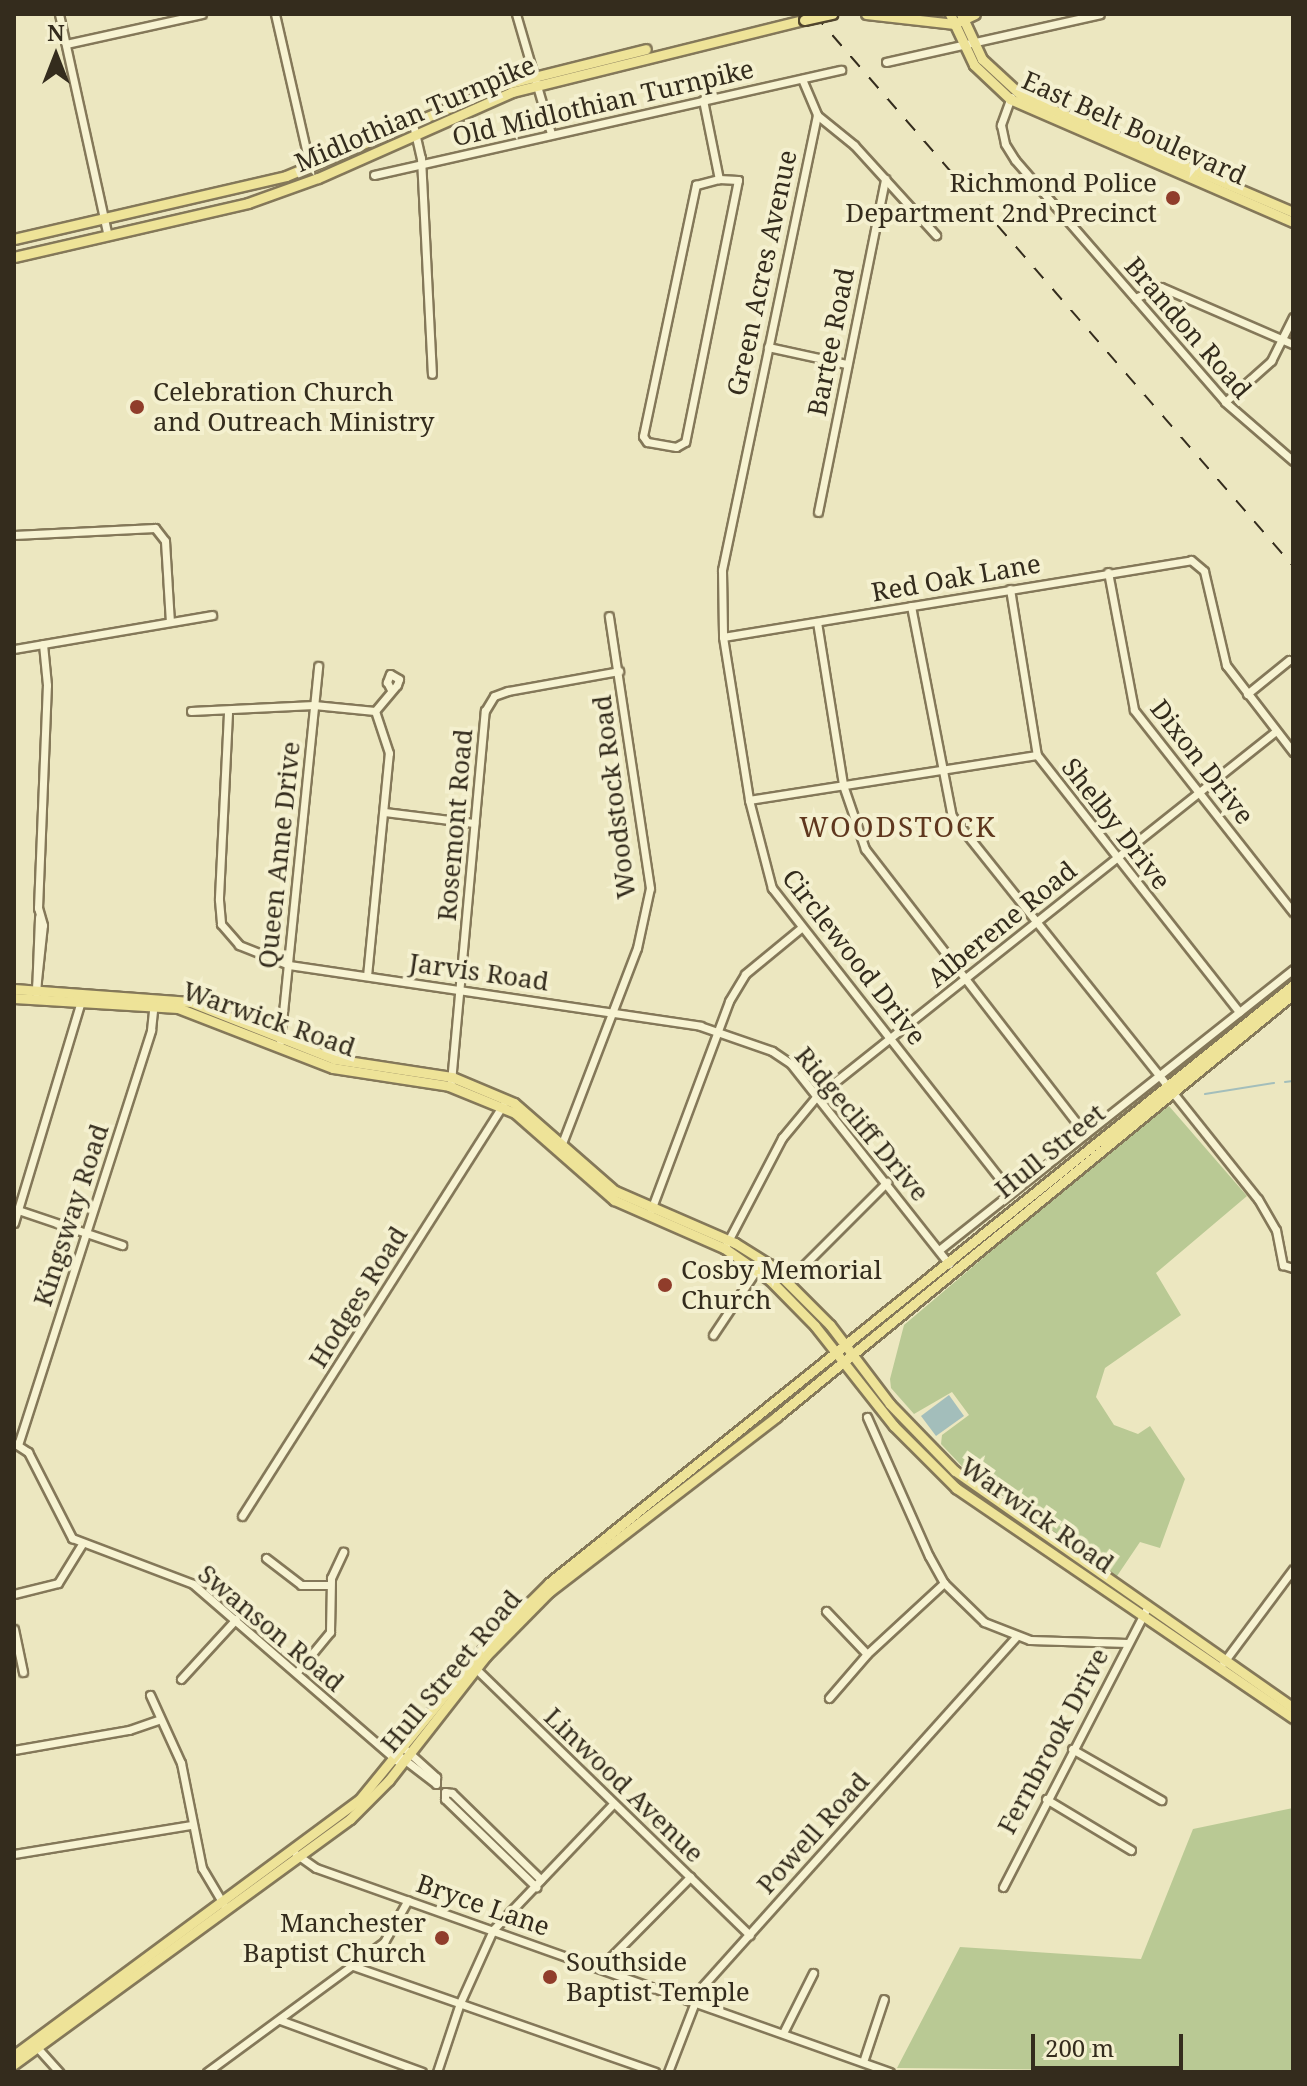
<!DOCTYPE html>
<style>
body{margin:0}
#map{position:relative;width:1307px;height:2086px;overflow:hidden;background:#ece7c0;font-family:"Noto Serif",serif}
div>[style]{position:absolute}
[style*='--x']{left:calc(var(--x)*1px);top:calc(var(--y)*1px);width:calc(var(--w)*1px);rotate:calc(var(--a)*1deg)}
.green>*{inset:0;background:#b9c994}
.water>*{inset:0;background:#a3bebb}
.stream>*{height:2px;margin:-1px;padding:0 1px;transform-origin:1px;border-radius:1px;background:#a3bebb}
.roads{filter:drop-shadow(2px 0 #847859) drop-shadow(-2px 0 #847859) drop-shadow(0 2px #847859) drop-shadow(0 -2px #847859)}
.minor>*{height:7px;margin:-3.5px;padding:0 3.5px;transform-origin:3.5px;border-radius:3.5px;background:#f7f3d2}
.major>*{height:9px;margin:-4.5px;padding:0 4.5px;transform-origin:4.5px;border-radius:4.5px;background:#eee398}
.rail>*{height:2px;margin-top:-1px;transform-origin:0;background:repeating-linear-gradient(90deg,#342c1d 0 14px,transparent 0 28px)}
.bridges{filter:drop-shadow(2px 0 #51452d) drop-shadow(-2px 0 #51452d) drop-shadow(0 2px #51452d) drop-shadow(0 -2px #51452d)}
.major-bridge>*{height:9px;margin:-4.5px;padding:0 4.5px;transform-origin:4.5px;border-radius:4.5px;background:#eee398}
.dots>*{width:22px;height:22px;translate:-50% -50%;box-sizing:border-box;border:4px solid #f4f0cf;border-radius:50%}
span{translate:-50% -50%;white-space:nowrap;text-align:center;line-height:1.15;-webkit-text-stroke:8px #f4f0cf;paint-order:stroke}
.street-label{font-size:26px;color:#342c1d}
.poi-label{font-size:26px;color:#342c1d}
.right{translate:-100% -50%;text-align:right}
.left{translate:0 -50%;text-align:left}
.neighbourhood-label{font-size:28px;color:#5f371e;letter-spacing:2px}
.frame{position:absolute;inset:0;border:16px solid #342c1d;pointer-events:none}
.north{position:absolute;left:16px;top:16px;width:80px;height:80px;-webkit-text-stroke:6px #f4f0cf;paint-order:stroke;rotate:0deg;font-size:22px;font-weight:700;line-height:32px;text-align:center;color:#342c1d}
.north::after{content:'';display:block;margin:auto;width:28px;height:36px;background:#342c1d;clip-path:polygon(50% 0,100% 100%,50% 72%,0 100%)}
.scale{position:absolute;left:1031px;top:2034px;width:152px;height:36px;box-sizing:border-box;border:4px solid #342c1d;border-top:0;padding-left:10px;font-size:24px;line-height:28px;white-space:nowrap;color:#342c1d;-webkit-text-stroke:6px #f4f0cf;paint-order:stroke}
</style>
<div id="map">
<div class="green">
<div style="clip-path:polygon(1169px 1106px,1247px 1196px,1156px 1273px,1181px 1315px,1105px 1368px,1096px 1397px,1114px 1425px,1138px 1434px,1150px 1426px,1185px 1479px,1160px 1548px,1140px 1542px,1115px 1579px,976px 1481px,941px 1444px,942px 1435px,969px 1415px,952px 1392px,914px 1414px,891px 1388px,890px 1379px,904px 1325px,1134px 1130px)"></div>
<div style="clip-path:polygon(1293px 1808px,1293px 2072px,897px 2068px,960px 1947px,1141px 1959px,1193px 1829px)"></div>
</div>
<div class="water">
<div style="clip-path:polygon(949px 1395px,964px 1416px,936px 1436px,921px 1416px)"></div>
</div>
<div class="stream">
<div style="--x:1285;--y:1082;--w:8;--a:-7"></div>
<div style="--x:1205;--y:1094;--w:70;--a:-9.1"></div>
</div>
<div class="roads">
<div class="minor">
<div style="--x:59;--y:14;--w:227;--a:77.6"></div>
<div style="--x:275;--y:14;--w:157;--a:77.1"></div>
<div style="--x:516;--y:14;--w:125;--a:73.7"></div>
<div style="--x:66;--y:44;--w:139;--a:-12.4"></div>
<div style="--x:886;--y:62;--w:219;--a:-12.6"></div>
<div style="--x:802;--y:79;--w:39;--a:67"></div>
<div style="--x:817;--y:115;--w:465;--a:101.8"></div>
<div style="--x:722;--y:570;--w:67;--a:89.1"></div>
<div style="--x:723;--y:637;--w:165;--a:80.9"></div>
<div style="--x:749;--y:800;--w:91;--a:75.4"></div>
<div style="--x:772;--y:888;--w:387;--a:51.9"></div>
<div style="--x:1011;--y:97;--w:30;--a:110"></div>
<div style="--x:1001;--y:125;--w:19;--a:78"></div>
<div style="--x:1005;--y:144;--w:19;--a:58"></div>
<div style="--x:1015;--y:160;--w:320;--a:49"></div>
<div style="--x:1225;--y:402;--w:90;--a:40.9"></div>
<div style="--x:703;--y:100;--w:81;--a:78.6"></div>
<div style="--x:817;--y:115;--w:48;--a:39"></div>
<div style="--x:854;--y:145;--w:122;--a:47.7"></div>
<div style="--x:413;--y:124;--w:35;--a:77"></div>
<div style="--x:421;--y:158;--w:216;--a:87.1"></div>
<div style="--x:374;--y:175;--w:479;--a:-12.7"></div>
<div style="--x:719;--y:179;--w:19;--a:3"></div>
<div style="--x:738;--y:180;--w:267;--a:101.4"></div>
<div style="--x:685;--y:442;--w:10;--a:151"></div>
<div style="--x:676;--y:447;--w:29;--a:-170"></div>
<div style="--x:647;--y:442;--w:7;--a:-124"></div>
<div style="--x:643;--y:436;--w:257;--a:-78.1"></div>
<div style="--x:696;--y:185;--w:24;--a:-15"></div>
<div style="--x:1135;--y:298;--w:28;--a:-23"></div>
<div style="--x:1161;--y:287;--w:144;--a:23.4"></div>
<div style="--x:768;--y:347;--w:80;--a:12.3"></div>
<div style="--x:1225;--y:402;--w:62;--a:-41.7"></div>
<div style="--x:1271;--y:361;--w:49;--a:-63.4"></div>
<div style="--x:818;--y:512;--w:340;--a:-78.6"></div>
<div style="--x:14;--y:535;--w:141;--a:-2.8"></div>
<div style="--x:155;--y:528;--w:16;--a:52"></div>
<div style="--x:165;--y:541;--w:81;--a:86.5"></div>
<div style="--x:1108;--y:572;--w:140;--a:79.3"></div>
<div style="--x:1134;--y:710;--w:257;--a:51.8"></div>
<div style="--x:1010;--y:589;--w:168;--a:80.8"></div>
<div style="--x:1037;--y:755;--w:327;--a:51.8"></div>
<div style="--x:911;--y:606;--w:214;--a:79"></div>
<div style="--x:952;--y:816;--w:490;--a:51.4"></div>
<div style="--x:1258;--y:1199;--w:36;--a:60"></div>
<div style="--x:1276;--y:1230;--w:36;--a:79"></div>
<div style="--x:1283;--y:1265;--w:10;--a:17"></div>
<div style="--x:817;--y:622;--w:165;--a:80.9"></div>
<div style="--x:843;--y:785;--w:68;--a:71"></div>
<div style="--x:865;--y:849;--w:360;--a:52.3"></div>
<div style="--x:723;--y:637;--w:474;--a:-9.3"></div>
<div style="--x:1191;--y:560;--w:17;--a:40"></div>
<div style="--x:1204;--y:571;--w:97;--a:76.8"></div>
<div style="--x:1226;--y:665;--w:110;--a:52.4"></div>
<div style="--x:14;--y:649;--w:201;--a:-9.7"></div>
<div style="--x:1247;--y:694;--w:54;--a:-39"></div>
<div style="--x:191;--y:711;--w:123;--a:-2.8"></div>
<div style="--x:314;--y:705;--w:61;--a:5.6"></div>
<div style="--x:375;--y:711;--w:34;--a:-50"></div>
<div style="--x:397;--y:685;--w:6;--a:-72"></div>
<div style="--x:399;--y:679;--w:10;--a:-151"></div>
<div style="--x:390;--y:674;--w:9;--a:111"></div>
<div style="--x:387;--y:682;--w:9;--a:63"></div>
<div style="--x:228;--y:713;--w:187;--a:92.8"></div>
<div style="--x:219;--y:900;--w:24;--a:85"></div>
<div style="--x:221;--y:924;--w:28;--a:49"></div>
<div style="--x:239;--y:945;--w:54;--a:21.8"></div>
<div style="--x:289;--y:965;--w:416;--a:8.4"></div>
<div style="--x:700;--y:1026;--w:76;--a:19.1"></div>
<div style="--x:772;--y:1051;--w:23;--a:34"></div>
<div style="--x:791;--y:1064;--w:255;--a:51.7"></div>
<div style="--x:749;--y:800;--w:291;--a:-8.9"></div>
<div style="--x:384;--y:812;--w:91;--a:7"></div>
<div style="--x:367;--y:976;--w:224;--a:-84.4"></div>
<div style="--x:389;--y:753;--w:44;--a:-108.4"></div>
<div style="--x:36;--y:990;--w:65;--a:-83.9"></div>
<div style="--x:43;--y:925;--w:18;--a:-106"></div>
<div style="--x:38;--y:908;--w:223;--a:-87.7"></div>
<div style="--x:47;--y:685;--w:41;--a:-95.6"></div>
<div style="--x:36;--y:993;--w:76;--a:-87.7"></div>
<div style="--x:280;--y:1042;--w:378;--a:-84.2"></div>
<div style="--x:451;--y:1082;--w:373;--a:-84.8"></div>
<div style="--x:485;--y:711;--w:17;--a:-59"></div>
<div style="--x:494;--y:696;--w:15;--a:-20"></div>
<div style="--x:508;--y:691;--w:113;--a:-10.2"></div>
<div style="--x:561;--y:1146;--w:212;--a:-69"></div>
<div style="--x:637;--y:948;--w:61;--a:-77.8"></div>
<div style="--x:650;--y:888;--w:275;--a:-98.6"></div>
<div style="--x:18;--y:1210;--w:110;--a:18.6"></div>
<div style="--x:651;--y:1210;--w:223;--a:-69.5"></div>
<div style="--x:729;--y:1001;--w:31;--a:-59"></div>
<div style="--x:745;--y:974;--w:72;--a:-39.4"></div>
<div style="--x:14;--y:1223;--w:235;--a:-73.2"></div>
<div style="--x:726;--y:1245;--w:121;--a:-62.4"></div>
<div style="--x:782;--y:1138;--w:53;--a:-50.3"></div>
<div style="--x:816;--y:1097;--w:588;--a:-38.51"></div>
<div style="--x:939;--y:1250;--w:452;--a:-38.4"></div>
<div style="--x:789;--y:1280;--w:139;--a:-45"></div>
<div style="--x:713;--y:1335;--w:90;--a:-56.3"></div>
<div style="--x:867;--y:1417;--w:152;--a:66"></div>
<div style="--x:929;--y:1556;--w:31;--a:61"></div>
<div style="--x:944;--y:1583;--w:56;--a:44.3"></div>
<div style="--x:984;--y:1622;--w:49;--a:21.4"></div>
<div style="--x:1030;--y:1640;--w:97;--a:1.8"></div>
<div style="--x:14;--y:1443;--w:17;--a:33"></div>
<div style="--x:28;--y:1452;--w:97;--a:62.9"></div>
<div style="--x:72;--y:1538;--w:129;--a:20.8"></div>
<div style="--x:193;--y:1584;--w:270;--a:40.9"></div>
<div style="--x:18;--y:1445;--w:436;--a:-72.2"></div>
<div style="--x:151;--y:1030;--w:28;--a:-84"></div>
<div style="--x:242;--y:1516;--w:488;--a:-57.6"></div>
<div style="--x:266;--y:1558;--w:44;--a:37.6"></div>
<div style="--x:301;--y:1585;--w:29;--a:0"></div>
<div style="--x:14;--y:1594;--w:45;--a:-14"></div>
<div style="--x:58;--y:1583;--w:46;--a:-58.4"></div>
<div style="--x:826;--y:1611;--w:59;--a:46.4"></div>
<div style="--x:14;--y:1629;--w:44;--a:78.2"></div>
<div style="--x:1223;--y:1663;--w:117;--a:-53.3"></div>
<div style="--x:473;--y:1666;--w:386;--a:44.2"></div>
<div style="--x:297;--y:1672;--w:52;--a:-50.5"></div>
<div style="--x:330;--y:1632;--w:54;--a:-88.9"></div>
<div style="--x:331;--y:1578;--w:29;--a:-65"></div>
<div style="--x:181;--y:1679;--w:81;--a:-47.5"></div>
<div style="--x:150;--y:1695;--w:75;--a:65.5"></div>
<div style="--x:181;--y:1763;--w:107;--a:78.7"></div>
<div style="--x:202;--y:1868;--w:43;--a:59.3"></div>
<div style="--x:829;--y:1698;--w:58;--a:-49.2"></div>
<div style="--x:867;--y:1654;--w:105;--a:-42.7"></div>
<div style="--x:405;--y:1749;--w:42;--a:42.1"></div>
<div style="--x:436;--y:1777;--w:7;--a:90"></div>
<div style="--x:1072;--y:1749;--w:103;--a:29.8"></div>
<div style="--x:14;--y:1750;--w:117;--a:-9.9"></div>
<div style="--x:129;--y:1730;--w:31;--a:-19"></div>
<div style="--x:401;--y:1757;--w:44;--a:37.6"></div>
<div style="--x:445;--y:1792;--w:7;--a:90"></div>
<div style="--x:445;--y:1799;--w:127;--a:44"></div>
<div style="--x:445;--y:1792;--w:7;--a:8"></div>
<div style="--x:452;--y:1793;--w:124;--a:44.3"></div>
<div style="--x:1046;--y:1799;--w:99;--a:31"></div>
<div style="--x:14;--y:1854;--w:180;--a:-9.3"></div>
<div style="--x:296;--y:1854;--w:24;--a:35"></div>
<div style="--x:316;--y:1868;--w:609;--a:19.57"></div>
<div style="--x:1003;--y:1887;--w:314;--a:-62.7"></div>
<div style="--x:353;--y:1966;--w:320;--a:19.3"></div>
<div style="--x:601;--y:1967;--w:127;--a:-45.3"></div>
<div style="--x:280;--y:2020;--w:151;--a:20.1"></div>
<div style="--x:784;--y:2031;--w:65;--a:-63.4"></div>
<div style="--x:34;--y:2044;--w:38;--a:48"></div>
<div style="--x:864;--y:2059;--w:63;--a:-71.6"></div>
<div style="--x:207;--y:2072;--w:220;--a:-36.3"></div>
<div style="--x:384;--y:1942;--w:48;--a:-60.3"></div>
<div style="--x:437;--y:2072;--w:73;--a:-71.6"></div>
<div style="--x:460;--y:2003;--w:80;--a:-65.7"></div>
<div style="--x:493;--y:1930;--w:174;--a:-46.4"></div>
<div style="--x:668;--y:2072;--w:89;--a:-68.9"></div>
<div style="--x:700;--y:1989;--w:472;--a:-48.1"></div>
</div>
<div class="major">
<div style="--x:866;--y:14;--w:89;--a:6.5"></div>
<div style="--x:954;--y:24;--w:23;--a:-25"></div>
<div style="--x:950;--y:14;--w:56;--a:64.8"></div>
<div style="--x:974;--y:65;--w:50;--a:43.4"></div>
<div style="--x:1010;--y:99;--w:309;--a:23.5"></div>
<div style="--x:961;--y:14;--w:50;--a:65"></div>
<div style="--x:982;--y:59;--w:56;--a:42.8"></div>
<div style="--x:1023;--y:97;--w:293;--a:23.1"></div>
<div style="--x:14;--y:239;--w:279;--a:-13"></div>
<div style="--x:286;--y:176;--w:238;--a:-22.7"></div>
<div style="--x:506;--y:84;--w:144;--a:-14"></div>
<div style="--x:14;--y:257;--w:240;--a:-13"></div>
<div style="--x:248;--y:203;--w:74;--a:-19.7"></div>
<div style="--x:318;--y:178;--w:212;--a:-23.9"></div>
<div style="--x:512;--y:92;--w:301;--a:-13.9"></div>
<div style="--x:14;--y:989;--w:177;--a:4.2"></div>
<div style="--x:191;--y:1002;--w:154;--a:21.7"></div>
<div style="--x:334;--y:1059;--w:119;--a:8.7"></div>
<div style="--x:452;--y:1077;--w:67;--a:22.8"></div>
<div style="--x:514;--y:1103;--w:134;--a:41.1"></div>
<div style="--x:615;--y:1191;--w:131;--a:23.4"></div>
<div style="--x:735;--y:1243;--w:40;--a:32"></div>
<div style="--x:769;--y:1264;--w:86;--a:45"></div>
<div style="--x:830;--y:1325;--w:99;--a:52.8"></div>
<div style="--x:890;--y:1404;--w:93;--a:45.9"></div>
<div style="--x:955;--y:1471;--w:413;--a:35"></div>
<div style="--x:14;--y:998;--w:164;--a:3.5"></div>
<div style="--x:178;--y:1008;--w:166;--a:21.2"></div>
<div style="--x:333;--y:1068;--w:117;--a:8.8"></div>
<div style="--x:449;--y:1086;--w:71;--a:22.2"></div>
<div style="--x:515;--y:1113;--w:132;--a:41.3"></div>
<div style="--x:614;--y:1200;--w:120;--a:23.6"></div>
<div style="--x:724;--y:1248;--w:56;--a:34.8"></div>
<div style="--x:770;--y:1280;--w:64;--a:45.6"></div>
<div style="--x:815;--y:1326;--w:127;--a:51.7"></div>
<div style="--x:894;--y:1426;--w:88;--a:45"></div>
<div style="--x:956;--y:1488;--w:408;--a:34.3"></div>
<div style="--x:14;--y:2055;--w:429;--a:-36.5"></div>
<div style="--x:359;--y:1800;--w:190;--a:-50.8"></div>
<div style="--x:479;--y:1653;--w:99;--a:-45"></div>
<div style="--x:549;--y:1583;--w:955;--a:-38.79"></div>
<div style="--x:14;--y:2064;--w:416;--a:-36.1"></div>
<div style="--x:350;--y:1819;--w:55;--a:-45"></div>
<div style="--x:389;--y:1780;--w:157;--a:-52"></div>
<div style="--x:486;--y:1656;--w:90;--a:-45.5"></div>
<div style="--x:549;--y:1592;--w:287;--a:-37.6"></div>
<div style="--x:776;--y:1417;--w:668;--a:-39.29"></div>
</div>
</div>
<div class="rail">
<div style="--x:814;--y:14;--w:731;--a:49.05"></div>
</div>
<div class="bridges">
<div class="major-bridge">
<div style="--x:804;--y:20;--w:29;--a:-12"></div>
</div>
</div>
<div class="dots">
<div style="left:1173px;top:198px;background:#903d2b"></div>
<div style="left:137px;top:407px;background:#903d2b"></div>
<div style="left:665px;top:1285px;background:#903d2b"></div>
<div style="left:442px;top:1938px;background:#903d2b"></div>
<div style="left:550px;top:1977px;background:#903d2b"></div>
</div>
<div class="street-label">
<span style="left:603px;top:103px;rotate:-13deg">Old Midlothian Turnpike</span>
<span style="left:415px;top:114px;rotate:-23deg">Midlothian Turnpike</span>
<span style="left:1134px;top:128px;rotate:24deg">East Belt Boulevard</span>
<span style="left:762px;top:273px;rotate:-78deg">Green Acres Avenue</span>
<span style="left:1188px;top:328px;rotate:49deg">Brandon Road</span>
<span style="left:831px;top:342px;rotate:-79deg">Bartee Road</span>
<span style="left:956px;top:578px;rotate:-10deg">Red Oak Lane</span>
<span style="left:1202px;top:762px;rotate:52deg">Dixon Drive</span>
<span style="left:614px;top:797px;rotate:-97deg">Woodstock Road</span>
<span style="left:1116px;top:824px;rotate:52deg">Shelby Drive</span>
<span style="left:455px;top:825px;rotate:-85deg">Rosemont Road</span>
<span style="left:279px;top:855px;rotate:-84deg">Queen Anne Drive</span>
<span style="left:1002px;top:924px;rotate:-39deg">Alberene Road</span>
<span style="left:854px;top:957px;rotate:52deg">Circlewood Drive</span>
<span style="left:479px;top:972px;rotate:8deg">Jarvis Road</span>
<span style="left:269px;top:1019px;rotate:19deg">Warwick Road</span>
<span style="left:862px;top:1124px;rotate:50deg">Ridgecliff Drive</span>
<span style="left:1050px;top:1151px;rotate:-39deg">Hull Street</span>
<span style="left:71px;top:1215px;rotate:-72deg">Kingsway Road</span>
<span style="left:358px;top:1297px;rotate:-58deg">Hodges Road</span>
<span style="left:1037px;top:1515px;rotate:35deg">Warwick Road</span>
<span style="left:271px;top:1628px;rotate:40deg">Swanson Road</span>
<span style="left:451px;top:1671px;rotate:-50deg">Hull Street Road</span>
<span style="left:1053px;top:1741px;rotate:-62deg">Fernbrook Drive</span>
<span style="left:624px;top:1785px;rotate:44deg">Linwood Avenue</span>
<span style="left:813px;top:1833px;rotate:-48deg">Powell Road</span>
<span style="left:483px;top:1905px;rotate:19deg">Bryce Lane</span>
</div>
<div class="poi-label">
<span class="right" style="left:1157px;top:198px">Richmond Police<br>Department 2nd Precinct</span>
<span class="left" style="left:153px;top:407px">Celebration Church<br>and Outreach Ministry</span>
<span class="left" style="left:681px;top:1285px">Cosby Memorial<br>Church</span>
<span class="right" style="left:426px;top:1938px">Manchester<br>Baptist Church</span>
<span class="left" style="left:566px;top:1977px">Southside<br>Baptist Temple</span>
</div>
<div class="neighbourhood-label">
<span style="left:898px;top:826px">WOODSTOCK</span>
</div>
<div class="frame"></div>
<div class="north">N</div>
<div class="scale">200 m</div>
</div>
